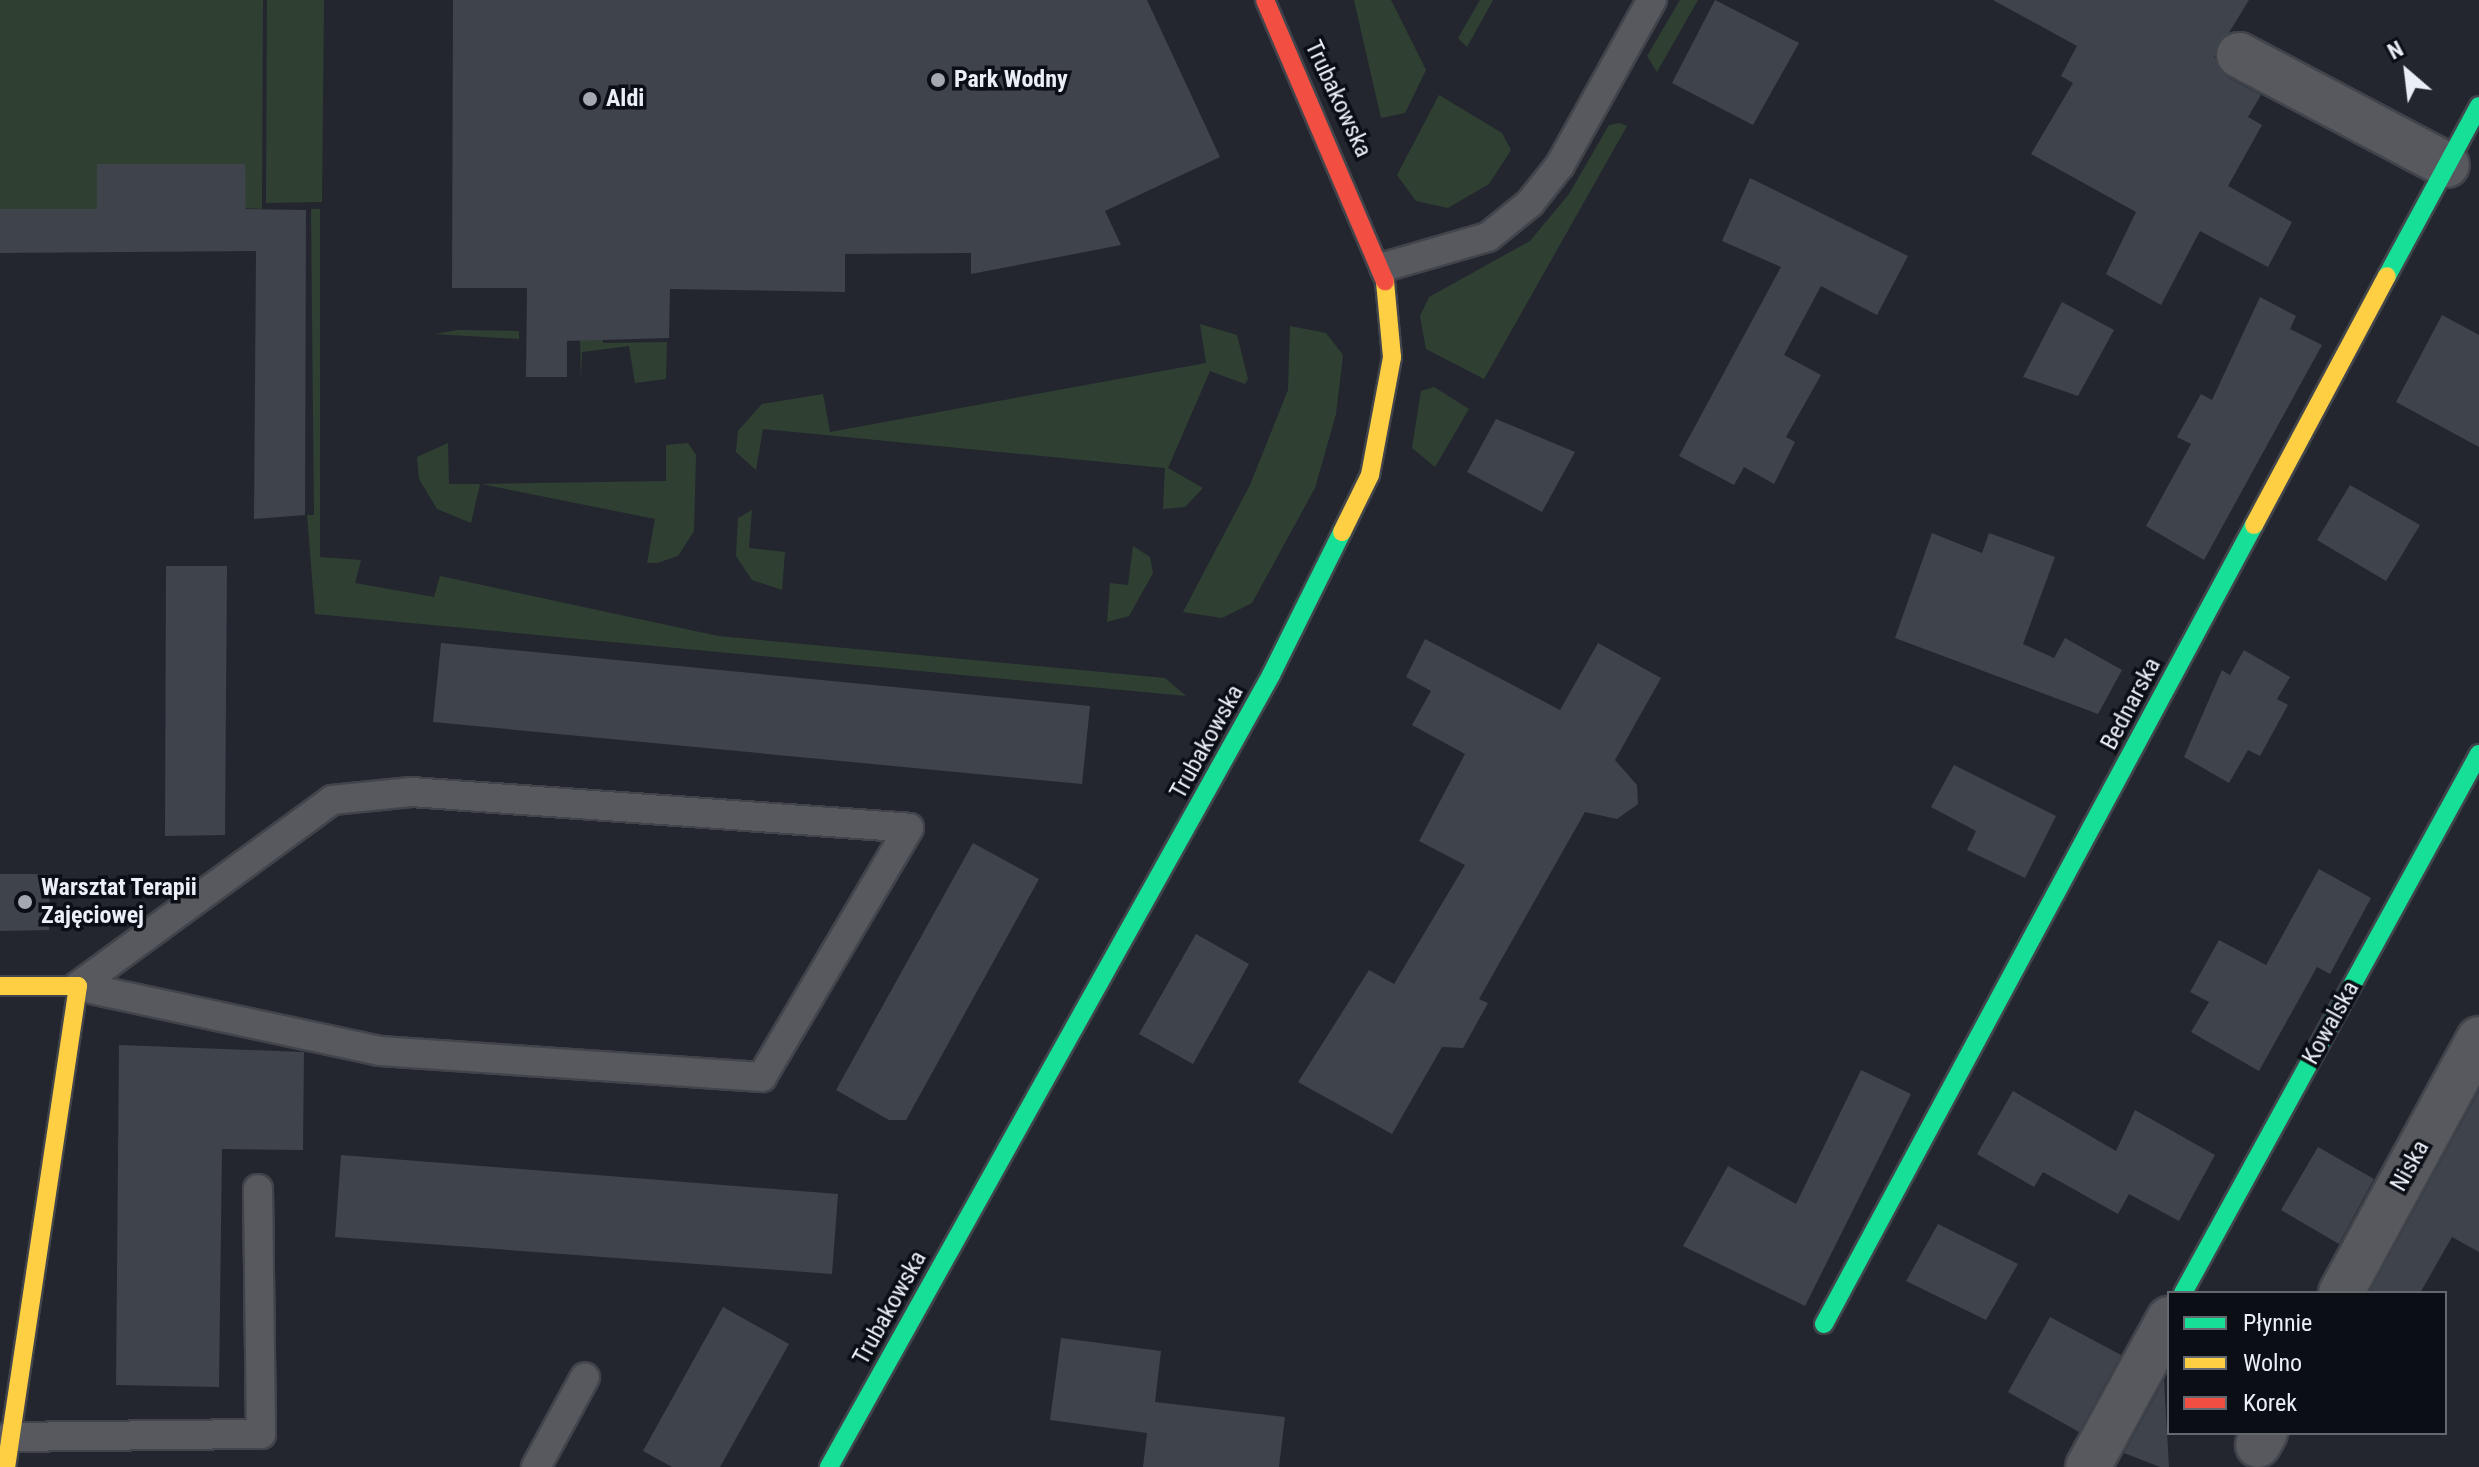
<!DOCTYPE html>
<meta charset="utf-8">
<style>
body{margin:0}
#map{position:relative;width:2479px;height:1467px;overflow:hidden;background:#23262e;font-family:"Roboto Condensed",sans-serif}
div>[style]{position:absolute}
[style*='--x']{left:calc(var(--x)*1px);top:calc(var(--y)*1px);width:calc(var(--w)*1px);rotate:calc(var(--a)*1deg)}
.green>*{inset:0;background:#2f4033}
.building>*{inset:0;background:#3f434c}
.roads{filter:drop-shadow(2px 0 #41444b) drop-shadow(-2px 0 #41444b) drop-shadow(0 2px #41444b) drop-shadow(0 -2px #41444b)}
.lane>*{height:28px;margin:-14px;padding:0 14px;transform-origin:14px;border-radius:14px;background:#57595f}
.street>*{height:44px;margin:-22px;padding:0 22px;transform-origin:22px;border-radius:22px;background:#57595f}
.fast>*{height:18px;margin:-9px;padding:0 9px;transform-origin:9px;border-radius:9px;background:#16e098}
.slow>*{height:18px;margin:-9px;padding:0 9px;transform-origin:9px;border-radius:9px;background:#ffcf43}
.jam>*{height:18px;margin:-9px;padding:0 9px;transform-origin:9px;border-radius:9px;background:#f24e42}
.dots>*{width:22px;height:22px;translate:-50% -50%;box-sizing:border-box;border:4px solid #0b0e14;border-radius:50%}
span{translate:-50% -50%;white-space:nowrap;text-align:center;line-height:1.15;-webkit-text-stroke:7px #0b0e14;paint-order:stroke}
.poi-label{font-size:24px;color:#eaeef7;font-weight:700}
.left{translate:0 -50%;text-align:left}
.street-label{font-size:24px;color:#eaeef7}
.legend{position:absolute;left:2167px;top:1291px;width:280px;height:144px;box-sizing:border-box;background:#0b0e14;border:2px solid #64686f;margin:0;padding:10px 14px;list-style:none;font-size:24px;color:#eaeef7}
.legend li{display:flex;align-items:center;gap:16px;height:40px}
.legend b{width:40px;border:2px solid #64686f}
.north{position:absolute;left:2367px;top:32px;width:80px;height:80px;-webkit-text-stroke:6px #0b0e14;paint-order:stroke;rotate:332deg;font-size:22px;font-weight:700;line-height:32px;text-align:center;color:#eaeef7}
.north::after{content:'';display:block;margin:auto;width:28px;height:36px;background:#eaeef7;clip-path:polygon(50% 0,100% 100%,50% 72%,0 100%)}
</style>
<div id="map">
<div class="green">
<div style="clip-path:polygon(0 0,263px 0,262px 209px,246px 208px,244px 164px,97px 164px,97px 209px,0 209px)"></div>
<div style="clip-path:polygon(267px 0,324px 0,322px 202px,266px 203px)"></div>
<div style="clip-path:polygon(1354px 0,1391px 0,1426px 70px,1405px 113px,1381px 118px)"></div>
<div style="clip-path:polygon(1480px 0,1493px 0,1467px 47px,1458px 38px)"></div>
<div style="clip-path:polygon(1680px 0,1698px 0,1657px 72px,1647px 56px)"></div>
<div style="clip-path:polygon(1439px 95px,1502px 133px,1511px 150px,1489px 184px,1448px 208px,1416px 201px,1397px 175px)"></div>
<div style="clip-path:polygon(1620px 123px,1627px 126px,1484px 379px,1426px 349px,1420px 316px,1429px 297px,1530px 241px,1569px 194px,1609px 125px)"></div>
<div style="clip-path:polygon(311px 209px,320px 209px,320px 557px,361px 560px,355px 583px,434px 597px,440px 576px,718px 636px,1165px 678px,1186px 696px,315px 614px,307px 515px,314px 515px)"></div>
<div style="clip-path:polygon(1200px 324px,1237px 335px,1248px 379px,1245px 384px,1210px 371px,1168px 468px,1203px 488px,1185px 507px,1163px 509px,1165px 468px,763px 429px,756px 470px,736px 452px,738px 431px,762px 404px,823px 394px,830px 432px,1206px 363px)"></div>
<div style="clip-path:polygon(1290px 326px,1326px 333px,1343px 355px,1336px 414px,1315px 488px,1252px 603px,1222px 618px,1183px 612px,1250px 485px,1288px 390px)"></div>
<div style="clip-path:polygon(458px 330px,519px 331px,519px 339px,434px 334px)"></div>
<div style="clip-path:polygon(602px 333px,603px 343px,667px 342px,666px 379px,635px 383px,629px 346px,582px 352px,581px 383px,580px 334px)"></div>
<div style="clip-path:polygon(1434px 387px,1469px 409px,1435px 467px,1412px 448px,1421px 391px)"></div>
<div style="clip-path:polygon(448px 443px,449px 484px,480px 484px,471px 523px,437px 509px,419px 479px,417px 457px)"></div>
<div style="clip-path:polygon(688px 443px,696px 455px,694px 531px,678px 556px,657px 563px,647px 563px,655px 519px,481px 484px,666px 481px,666px 445px)"></div>
<div style="clip-path:polygon(752px 510px,749px 548px,785px 552px,782px 590px,752px 580px,736px 556px,738px 518px)"></div>
<div style="clip-path:polygon(1133px 546px,1150px 557px,1153px 573px,1129px 616px,1107px 622px,1110px 583px,1128px 585px)"></div>
</div>
<div class="building">
<div style="clip-path:polygon(453px 0,1147px 0,1220px 157px,1105px 211px,1121px 245px,971px 274px,971px 253px,845px 254px,845px 292px,670px 289px,669px 338px,567px 341px,567px 377px,526px 377px,527px 288px,452px 288px)"></div>
<div style="clip-path:polygon(1715px 0,1799px 43px,1753px 125px,1672px 83px)"></div>
<div style="clip-path:polygon(1993px 0,2249px 0,2214px 57px,2227px 77px,2261px 95px,2248px 117px,2262px 125px,2228px 186px,2292px 222px,2268px 267px,2200px 231px,2161px 305px,2106px 274px,2136px 212px,2031px 154px,2073px 83px,2061px 76px,2077px 46px)"></div>
<div style="clip-path:polygon(97px 164px,245px 164px,246px 209px,306px 210px,305px 515px,254px 519px,256px 251px,0 253px,0 209px,97px 209px)"></div>
<div style="clip-path:polygon(1750px 178px,1908px 256px,1877px 315px,1821px 286px,1784px 355px,1821px 375px,1786px 437px,1795px 442px,1774px 484px,1744px 467px,1734px 485px,1679px 456px,1781px 267px,1722px 241px)"></div>
<div style="clip-path:polygon(2260px 297px,2296px 316px,2290px 329px,2322px 345px,2204px 560px,2146px 526px,2191px 444px,2177px 437px,2201px 394px,2212px 400px)"></div>
<div style="clip-path:polygon(2062px 302px,2114px 330px,2078px 396px,2023px 377px)"></div>
<div style="clip-path:polygon(2442px 315px,2479px 335px,2479px 447px,2396px 402px)"></div>
<div style="clip-path:polygon(1496px 419px,1575px 452px,1542px 512px,1467px 472px)"></div>
<div style="clip-path:polygon(2350px 485px,2420px 525px,2386px 581px,2317px 540px)"></div>
<div style="clip-path:polygon(1932px 533px,1982px 553px,1989px 533px,2055px 557px,2023px 644px,2054px 658px,2065px 638px,2122px 670px,2098px 714px,1895px 638px)"></div>
<div style="clip-path:polygon(166px 566px,227px 566px,225px 835px,165px 836px)"></div>
<div style="clip-path:polygon(1425px 639px,1560px 710px,1598px 643px,1661px 678px,1615px 760px,1637px 785px,1638px 804px,1617px 819px,1585px 812px,1479px 999px,1488px 1003px,1463px 1048px,1442px 1047px,1392px 1134px,1298px 1082px,1369px 970px,1394px 984px,1465px 865px,1419px 841px,1465px 754px,1412px 725px,1431px 691px,1406px 677px)"></div>
<div style="clip-path:polygon(441px 643px,1090px 706px,1082px 784px,433px 722px)"></div>
<div style="clip-path:polygon(2244px 650px,2290px 677px,2277px 699px,2288px 705px,2260px 756px,2248px 750px,2229px 783px,2184px 757px,2222px 670px,2230px 675px)"></div>
<div style="clip-path:polygon(1954px 765px,2056px 816px,2025px 878px,1967px 850px,1976px 831px,1931px 807px)"></div>
<div style="clip-path:polygon(973px 843px,1039px 879px,906px 1120px,889px 1120px,836px 1090px)"></div>
<div style="clip-path:polygon(2319px 869px,2371px 898px,2330px 974px,2317px 967px,2259px 1071px,2191px 1032px,2209px 1002px,2190px 992px,2219px 940px,2266px 965px)"></div>
<div style="clip-path:polygon(0 874px,50px 874px,49px 930px,0 931px)"></div>
<div style="clip-path:polygon(1196px 934px,1249px 964px,1193px 1064px,1139px 1034px)"></div>
<div style="clip-path:polygon(119px 1045px,304px 1052px,303px 1150px,222px 1149px,219px 1387px,116px 1385px)"></div>
<div style="clip-path:polygon(1861px 1070px,1911px 1094px,1805px 1306px,1683px 1246px,1728px 1166px,1796px 1204px)"></div>
<div style="clip-path:polygon(2013px 1091px,2116px 1151px,2135px 1110px,2215px 1155px,2179px 1221px,2129px 1194px,2118px 1214px,2043px 1172px,2034px 1187px,1977px 1154px)"></div>
<div style="clip-path:polygon(2479px 1091px,2479px 1252px,2452px 1237px,2420px 1293px,2369px 1293px)"></div>
<div style="clip-path:polygon(2318px 1147px,2374px 1179px,2339px 1244px,2281px 1210px)"></div>
<div style="clip-path:polygon(341px 1155px,838px 1194px,832px 1274px,335px 1237px)"></div>
<div style="clip-path:polygon(1938px 1224px,2018px 1264px,1986px 1320px,1906px 1281px)"></div>
<div style="clip-path:polygon(723px 1307px,789px 1344px,720px 1467px,672px 1467px,643px 1451px)"></div>
<div style="clip-path:polygon(2050px 1317px,2121px 1355px,2079px 1432px,2008px 1392px)"></div>
<div style="clip-path:polygon(1061px 1338px,1161px 1351px,1155px 1402px,1285px 1417px,1279px 1467px,1143px 1467px,1147px 1433px,1050px 1420px)"></div>
<div style="clip-path:polygon(2164px 1380px,2169px 1467px,2160px 1467px,2124px 1453px)"></div>
</div>
<div class="roads">
<div class="lane">
<div style="--x:1384;--y:267;--w:108;--a:-16.1"></div>
<div style="--x:1488;--y:237;--w:54;--a:-39"></div>
<div style="--x:1530;--y:203;--w:48;--a:-51.7"></div>
<div style="--x:1560;--y:165;--w:189;--a:-60.9"></div>
<div style="--x:411;--y:792;--w:499;--a:4.1"></div>
<div style="--x:909;--y:828;--w:289;--a:120.6"></div>
<div style="--x:762;--y:1077;--w:383;--a:-176.1"></div>
<div style="--x:380;--y:1051;--w:309;--a:-167.9"></div>
<div style="--x:78;--y:986;--w:315;--a:-36.2"></div>
<div style="--x:332;--y:800;--w:79;--a:-5.8"></div>
<div style="--x:8;--y:1437;--w:253;--a:-0.7"></div>
<div style="--x:261;--y:1434;--w:245;--a:-90.7"></div>
<div style="--x:536;--y:1467;--w:102;--a:-61.4"></div>
</div>
<div class="street">
<div style="--x:2239;--y:55;--w:235;--a:27.9"></div>
<div style="--x:2341;--y:1293;--w:289;--a:-61.5"></div>
<div style="--x:2258;--y:1445;--w:14;--a:-60"></div>
<div style="--x:2088;--y:1467;--w:169;--a:-61.3"></div>
</div>
<div class="fast">
<div style="--x:2387;--y:276;--w:193;--a:-61.6"></div>
<div style="--x:2183;--y:1293;--w:615;--a:-61.23"></div>
<div style="--x:1824;--y:1324;--w:907;--a:-61.71"></div>
<div style="--x:829;--y:1467;--w:907;--a:-60.83"></div>
<div style="--x:1271;--y:675;--w:160;--a:-63.6"></div>
</div>
<div class="slow">
<div style="--x:2254;--y:525;--w:282;--a:-61.9"></div>
<div style="--x:1342;--y:532;--w:64;--a:-63.8"></div>
<div style="--x:1370;--y:475;--w:120;--a:-79.4"></div>
<div style="--x:1392;--y:357;--w:76;--a:-95.3"></div>
<div style="--x:0;--y:986;--w:78;--a:0"></div>
<div style="--x:78;--y:986;--w:486;--a:98.5"></div>
</div>
<div class="jam">
<div style="--x:1265;--y:0;--w:306;--a:66.9"></div>
</div>
</div>
<div class="dots">
<div style="left:938px;top:80px;background:#a4a8b1"></div>
<div style="left:590px;top:99px;background:#a4a8b1"></div>
<div style="left:25px;top:902px;background:#a4a8b1"></div>
</div>
<div class="poi-label">
<span class="left" style="left:954px;top:80px">Park Wodny</span>
<span class="left" style="left:606px;top:99px">Aldi</span>
<span class="left" style="left:41px;top:902px">Warsztat Terapii<br>Zajęciowej</span>
</div>
<div class="street-label">
<span style="left:1338px;top:99px;rotate:65deg">Trubakowska</span>
<span style="left:2131px;top:704px;rotate:-62deg">Bednarska</span>
<span style="left:1207px;top:742px;rotate:-61deg">Trubakowska</span>
<span style="left:2331px;top:1023px;rotate:-61deg">Kowalska</span>
<span style="left:2410px;top:1166px;rotate:-61deg">Niska</span>
<span style="left:890px;top:1308px;rotate:-61deg">Trubakowska</span>
</div>
<ul class="legend">
<li><b style="height:10px;background:#16e098"></b>Płynnie</li>
<li><b style="height:10px;background:#ffcf43"></b>Wolno</li>
<li><b style="height:10px;background:#f24e42"></b>Korek</li>
</ul>
<div class="north">N</div>
</div>
